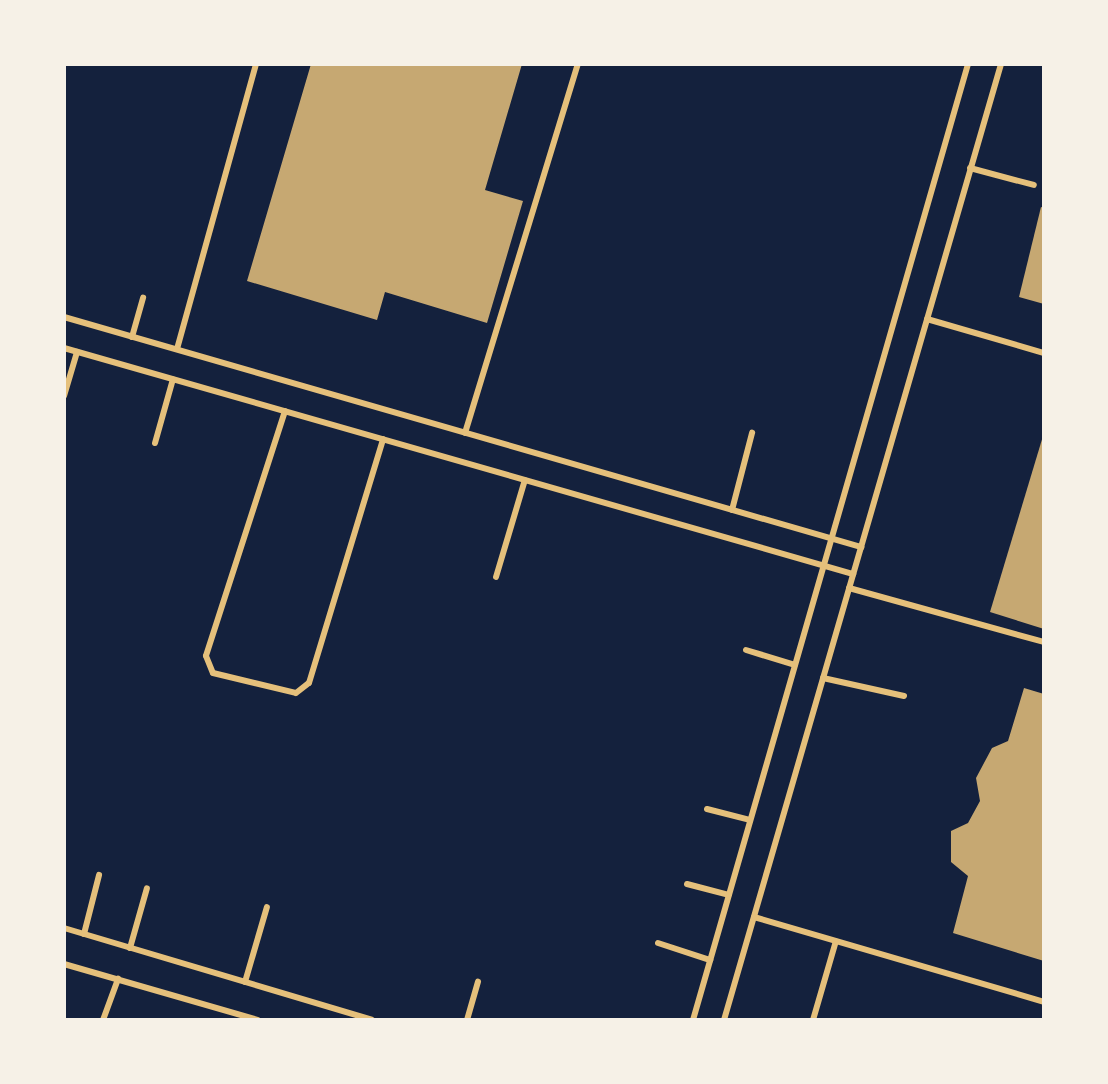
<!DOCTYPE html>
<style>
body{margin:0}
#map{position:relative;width:1108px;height:1084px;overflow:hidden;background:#14213d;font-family:Mulish,sans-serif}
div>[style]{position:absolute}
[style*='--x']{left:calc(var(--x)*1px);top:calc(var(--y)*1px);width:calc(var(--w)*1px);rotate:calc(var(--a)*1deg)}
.building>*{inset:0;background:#c6a872}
.service>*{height:6px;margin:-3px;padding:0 3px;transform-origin:3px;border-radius:3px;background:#e5c07b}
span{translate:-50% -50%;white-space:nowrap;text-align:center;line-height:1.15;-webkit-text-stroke:8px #f6f1e7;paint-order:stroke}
.frame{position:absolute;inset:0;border:66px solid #f6f1e7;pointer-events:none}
</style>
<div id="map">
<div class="building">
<div style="clip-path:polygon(311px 64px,522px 64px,485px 190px,523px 201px,487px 323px,385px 292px,377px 320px,247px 281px)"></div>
<div style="clip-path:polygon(1041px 207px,1044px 208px,1044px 304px,1019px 297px)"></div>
<div style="clip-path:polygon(1043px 436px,1044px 436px,1044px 629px,990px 612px)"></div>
<div style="clip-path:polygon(1024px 688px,1044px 694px,1044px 961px,953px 933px,968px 876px,951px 862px,951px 831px,968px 823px,980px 801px,976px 778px,992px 748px,1008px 741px)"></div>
</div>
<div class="service">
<div style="--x:970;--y:168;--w:66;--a:14.9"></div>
<div style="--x:64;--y:317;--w:830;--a:16.1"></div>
<div style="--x:927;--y:319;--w:122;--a:16.2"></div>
<div style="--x:132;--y:337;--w:41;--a:-74.2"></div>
<div style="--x:64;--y:348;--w:821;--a:15.98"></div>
<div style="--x:177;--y:349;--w:296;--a:-74.5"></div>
<div style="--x:64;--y:396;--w:46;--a:-73.5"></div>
<div style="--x:285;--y:411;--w:257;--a:107.9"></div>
<div style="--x:206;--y:656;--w:18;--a:68"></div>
<div style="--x:213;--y:673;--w:85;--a:13.5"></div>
<div style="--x:296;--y:693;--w:16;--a:-38"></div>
<div style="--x:309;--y:683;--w:255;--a:-73.1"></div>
<div style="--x:465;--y:433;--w:386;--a:-73"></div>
<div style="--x:155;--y:443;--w:66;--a:-74.3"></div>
<div style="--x:732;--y:510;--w:80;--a:-75.4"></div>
<div style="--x:496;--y:577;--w:101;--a:-73.4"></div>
<div style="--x:849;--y:588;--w:202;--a:15.5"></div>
<div style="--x:746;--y:650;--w:51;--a:17"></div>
<div style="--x:823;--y:678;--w:83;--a:12.5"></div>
<div style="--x:707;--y:809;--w:44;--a:14.3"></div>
<div style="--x:687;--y:884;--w:43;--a:14.7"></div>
<div style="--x:754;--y:917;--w:302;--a:16.3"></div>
<div style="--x:64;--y:928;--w:321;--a:16.6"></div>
<div style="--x:84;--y:934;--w:61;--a:-75.7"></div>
<div style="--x:658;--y:943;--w:55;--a:18.1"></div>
<div style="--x:130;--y:948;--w:62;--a:-74.2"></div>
<div style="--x:64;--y:964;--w:202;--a:16.1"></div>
<div style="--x:245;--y:982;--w:78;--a:-73.7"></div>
<div style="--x:103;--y:1020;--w:44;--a:-69.9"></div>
<div style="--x:467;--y:1020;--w:40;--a:-74"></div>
<div style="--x:693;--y:1020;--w:995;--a:-73.95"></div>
<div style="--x:724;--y:1020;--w:995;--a:-73.84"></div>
<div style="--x:813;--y:1020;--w:82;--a:-73.8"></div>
</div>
<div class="frame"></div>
</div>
